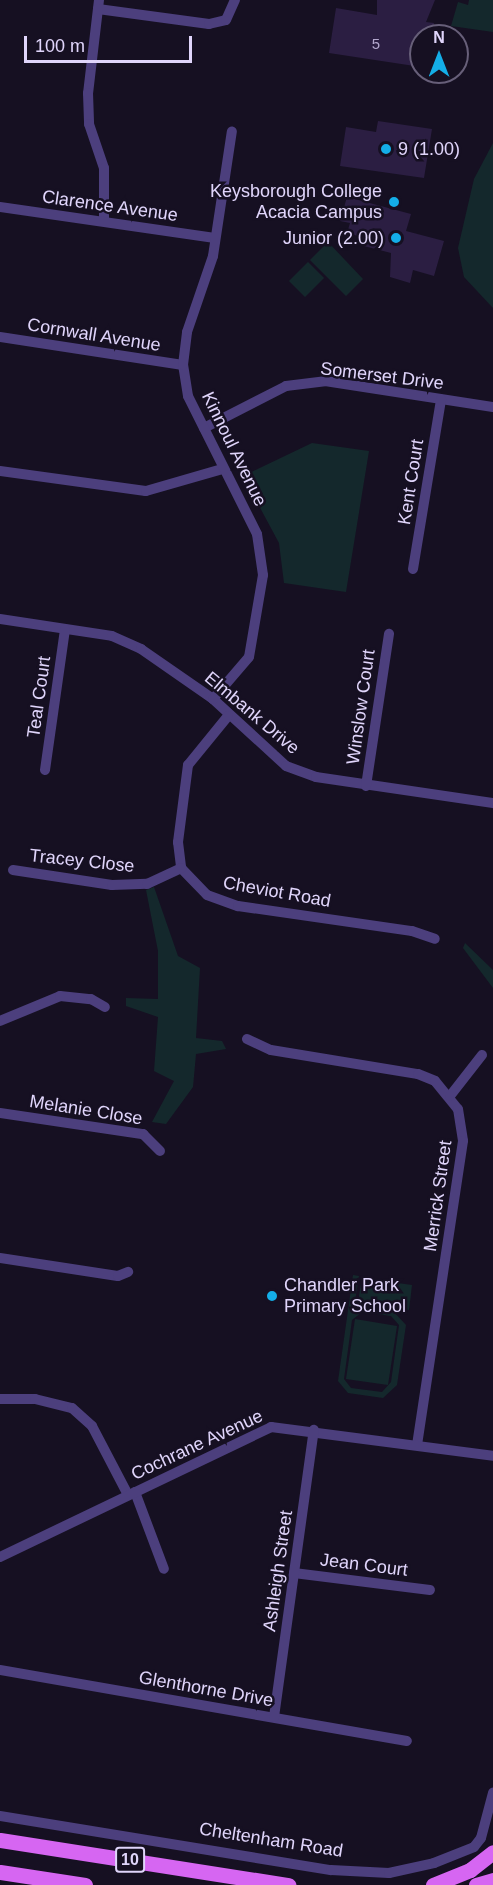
<!DOCTYPE html>
<style>
body{margin:0}
#map{position:relative;width:493px;height:1885px;overflow:hidden;background:#161022;font-family:Arial,sans-serif}
div>[style]{position:absolute}
[style*='--x']{left:calc(var(--x)*1px);top:calc(var(--y)*1px);width:calc(var(--w)*1px);rotate:calc(var(--a)*1deg)}
.green>*{inset:0;background:#14282c}
.building>*{inset:0;background:#2b1e42}
.street>*{height:10px;margin:-5px;padding:0 5px;transform-origin:5px;border-radius:5px;background:#4c3f7d}
.primary>*{height:15px;margin:-7.5px;padding:0 7.5px;transform-origin:7.5px;border-radius:7.5px;background:#d666f2}
.dots>*{width:16px;height:16px;translate:-50% -50%;box-sizing:border-box;border:3px solid #161022;border-radius:50%}
span{translate:-50% -50%;white-space:nowrap;text-align:center;line-height:1.15;-webkit-text-stroke:5px #161022;paint-order:stroke}
.number-label{font-size:15px;color:#b3a7cd}
.number-label span{-webkit-text-stroke-width:0}
.shield-label span{padding:2px 4px;background:#161022;border:2px solid;border-radius:4px;-webkit-text-stroke-width:0}
.shield-label{font-size:16px;color:#e0d5fb;font-weight:700}
.poi-label{font-size:18px;color:#e0d5fb}
.left{translate:0 -50%;text-align:left}
.right{translate:-100% -50%;text-align:right}
.street-label{font-size:18px;color:#e0d5fb}
.north{position:absolute;left:409px;top:24px;width:60px;height:60px;box-sizing:border-box;background:#161022;border:2px solid #675f79;border-radius:50%;rotate:0deg;font-size:16px;font-weight:700;line-height:24px;text-align:center;color:#e0d5fb}
.north::after{content:'';display:block;margin:auto;width:21px;height:27px;background:#14aee8;clip-path:polygon(50% 0,100% 100%,50% 72%,0 100%)}
.scale{position:absolute;left:24px;top:36px;width:168px;height:27px;box-sizing:border-box;border:3px solid #e0d5fb;border-top:0;padding-left:8px;font-size:18px;line-height:21px;white-space:nowrap;color:#e0d5fb;-webkit-text-stroke:4px #161022;paint-order:stroke}
</style>
<div id="map">
<div class="green">
<div style="clip-path:polygon(469px 0,493px 0,493px 32px,451px 26px,458px 2px,468px 5px)"></div>
<div style="clip-path:polygon(493px 143px,493px 308px,464px 277px,458px 248px,474px 179px)"></div>
<div style="clip-path:polygon(328px 242px,363px 279px,346px 296px,310px 260px)"></div>
<div style="clip-path:polygon(308px 262px,324px 278px,305px 297px,289px 281px)"></div>
<div style="clip-path:polygon(312px 443px,369px 451px,346px 592px,284px 583px,279px 543px,243px 476px)"></div>
<div style="clip-path:polygon(154px 887px,178px 956px,200px 968px,196px 1038px,222px 1041px,226px 1049px,196px 1054px,193px 1087px,166px 1124px,152px 1122px,174px 1081px,154px 1071px,158px 1017px,126px 1006px,126px 998px,158px 999px,158px 951px,146px 890px)"></div>
<div style="clip-path:polygon(465px 943px,493px 970px,493px 988px,463px 948px)"></div>
<div style="clip-path:polygon(evenodd,353px 1275px,359px 1276px,354px 1308px,393px 1311px,406px 1325px,397px 1385px,383px 1398px,348px 1393px,338px 1381px,353px 1275px,362px 1312px,391px 1316px,399px 1325px,391px 1382px,382px 1392px,351px 1388px,344px 1379px,352px 1320px,362px 1312px)"></div>
<div style="clip-path:polygon(362px 1278px,412px 1285px,409px 1310px,358px 1302px)"></div>
<div style="clip-path:polygon(355px 1319px,397px 1326px,388px 1385px,346px 1379px)"></div>
</div>
<div class="building">
<div style="clip-path:polygon(377px 0,435px 0,426px 22px,434px 23px,432px 36px,421px 36px,421px 67px,329px 53px,336px 8px,377px 15px)"></div>
<div style="clip-path:polygon(378px 121px,432px 129px,424px 178px,340px 166px,346px 127px,376px 132px)"></div>
<div style="clip-path:polygon(347px 197px,411px 214px,406px 231px,444px 241px,434px 276px,413px 270px,410px 283px,390px 277px,391px 253px,356px 244px,358px 236px,347px 233px,350px 223px,340px 221px)"></div>
</div>
<div class="street">
<div style="--x:99;--y:0;--w:94;--a:96.7"></div>
<div style="--x:88;--y:93;--w:31;--a:88"></div>
<div style="--x:89;--y:124;--w:46;--a:71.2"></div>
<div style="--x:104;--y:168;--w:52;--a:90"></div>
<div style="--x:98;--y:9;--w:112;--a:7.7"></div>
<div style="--x:209;--y:24;--w:17;--a:-13"></div>
<div style="--x:226;--y:20;--w:22;--a:-66"></div>
<div style="--x:0;--y:207;--w:217;--a:8.2"></div>
<div style="--x:0;--y:337;--w:185;--a:8.7"></div>
<div style="--x:204;--y:428;--w:92;--a:-27.1"></div>
<div style="--x:286;--y:386;--w:39;--a:-7"></div>
<div style="--x:325;--y:381;--w:170;--a:8.8"></div>
<div style="--x:0;--y:471;--w:147;--a:7.8"></div>
<div style="--x:146;--y:491;--w:79;--a:-16.1"></div>
<div style="--x:413;--y:569;--w:172;--a:-80.6"></div>
<div style="--x:0;--y:619;--w:113;--a:8.6"></div>
<div style="--x:112;--y:636;--w:32;--a:24"></div>
<div style="--x:141;--y:649;--w:88;--a:34.8"></div>
<div style="--x:213;--y:699;--w:99;--a:42.5"></div>
<div style="--x:286;--y:766;--w:32;--a:20"></div>
<div style="--x:316;--y:777;--w:179;--a:8.4"></div>
<div style="--x:213;--y:699;--w:55;--a:-49.4"></div>
<div style="--x:249;--y:657;--w:83;--a:-80.3"></div>
<div style="--x:263;--y:575;--w:41;--a:-98.3"></div>
<div style="--x:257;--y:534;--w:154;--a:-116.6"></div>
<div style="--x:188;--y:396;--w:31;--a:-99"></div>
<div style="--x:183;--y:365;--w:33;--a:-83"></div>
<div style="--x:187;--y:332;--w:80;--a:-71.1"></div>
<div style="--x:213;--y:256;--w:126;--a:-81.4"></div>
<div style="--x:228;--y:716;--w:63;--a:129.2"></div>
<div style="--x:188;--y:765;--w:78;--a:97.4"></div>
<div style="--x:178;--y:842;--w:26;--a:83"></div>
<div style="--x:181;--y:868;--w:37;--a:46"></div>
<div style="--x:207;--y:895;--w:33;--a:20"></div>
<div style="--x:238;--y:906;--w:176;--a:8.2"></div>
<div style="--x:412;--y:931;--w:24;--a:19"></div>
<div style="--x:45;--y:770;--w:142;--a:-81.9"></div>
<div style="--x:366;--y:786;--w:154;--a:-81.4"></div>
<div style="--x:13;--y:870;--w:100;--a:8.6"></div>
<div style="--x:112;--y:885;--w:35;--a:-2"></div>
<div style="--x:147;--y:884;--w:38;--a:-25"></div>
<div style="--x:0;--y:1021;--w:65;--a:-22.6"></div>
<div style="--x:60;--y:996;--w:31;--a:6"></div>
<div style="--x:91;--y:999;--w:16;--a:30"></div>
<div style="--x:247;--y:1039;--w:26;--a:25"></div>
<div style="--x:271;--y:1050;--w:149;--a:9.3"></div>
<div style="--x:418;--y:1074;--w:18;--a:22"></div>
<div style="--x:435;--y:1081;--w:36;--a:51"></div>
<div style="--x:458;--y:1109;--w:32;--a:81"></div>
<div style="--x:463;--y:1141;--w:306;--a:98.6"></div>
<div style="--x:450;--y:1096;--w:52;--a:-52"></div>
<div style="--x:0;--y:1113;--w:145;--a:8.4"></div>
<div style="--x:143;--y:1134;--w:24;--a:45"></div>
<div style="--x:0;--y:1258;--w:119;--a:8.7"></div>
<div style="--x:118;--y:1276;--w:11;--a:-22"></div>
<div style="--x:0;--y:1399;--w:35;--a:0"></div>
<div style="--x:35;--y:1399;--w:38;--a:14"></div>
<div style="--x:72;--y:1408;--w:27;--a:42"></div>
<div style="--x:92;--y:1426;--w:78;--a:62.4"></div>
<div style="--x:135;--y:1492;--w:82;--a:69.4"></div>
<div style="--x:0;--y:1557;--w:301;--a:-25.6"></div>
<div style="--x:271;--y:1427;--w:224;--a:7.4"></div>
<div style="--x:294;--y:1573;--w:137;--a:7.1"></div>
<div style="--x:0;--y:1670;--w:413;--a:9.9"></div>
<div style="--x:274;--y:1717;--w:290;--a:-82.1"></div>
<div style="--x:0;--y:1816;--w:335;--a:9.3"></div>
<div style="--x:331;--y:1870;--w:58;--a:3"></div>
<div style="--x:389;--y:1873;--w:46;--a:-12.5"></div>
<div style="--x:434;--y:1863;--w:43;--a:-21.8"></div>
<div style="--x:474;--y:1847;--w:11;--a:-52"></div>
<div style="--x:481;--y:1838;--w:47;--a:-75.1"></div>
</div>
<div class="primary">
<div style="--x:0;--y:1840;--w:292;--a:8.9"></div>
<div style="--x:0;--y:1872;--w:86;--a:8.7"></div>
<div style="--x:433;--y:1885;--w:40;--a:-22"></div>
<div style="--x:470;--y:1870;--w:29;--a:-38"></div>
<div style="--x:476;--y:1885;--w:18;--a:-16"></div>
</div>
<div class="dots">
<div style="left:386px;top:149px;background:#14aee8"></div>
<div style="left:394px;top:202px;background:#14aee8"></div>
<div style="left:396px;top:238px;background:#14aee8"></div>
<div style="left:272px;top:1296px;background:#14aee8"></div>
</div>
<div class="number-label">
<span style="left:376px;top:44px">5</span>
</div>
<div class="shield-label">
<span style="left:130px;top:1860px">10</span>
</div>
<div class="poi-label">
<span class="left" style="left:398px;top:149px">9 (1.00)</span>
<span class="right" style="left:382px;top:202px">Keysborough College<br>Acacia Campus</span>
<span class="right" style="left:384px;top:238px">Junior (2.00)</span>
<span class="left" style="left:284px;top:1296px">Chandler Park<br>Primary School</span>
</div>
<div class="street-label">
<span style="left:110px;top:206px;rotate:8deg">Clarence Avenue</span>
<span style="left:94px;top:335px;rotate:9deg">Cornwall Avenue</span>
<span style="left:382px;top:376px;rotate:7deg">Somerset Drive</span>
<span style="left:234px;top:449px;rotate:64deg">Kinnoul Avenue</span>
<span style="left:411px;top:482px;rotate:-81deg">Kent Court</span>
<span style="left:39px;top:697px;rotate:-82deg">Teal Court</span>
<span style="left:361px;top:707px;rotate:-82deg">Winslow Court</span>
<span style="left:252px;top:713px;rotate:40deg">Elmbank Drive</span>
<span style="left:82px;top:861px;rotate:6deg">Tracey Close</span>
<span style="left:277px;top:892px;rotate:10deg">Cheviot Road</span>
<span style="left:86px;top:1110px;rotate:9deg">Melanie Close</span>
<span style="left:438px;top:1196px;rotate:-82deg">Merrick Street</span>
<span style="left:197px;top:1445px;rotate:-25deg">Cochrane Avenue</span>
<span style="left:364px;top:1565px;rotate:7deg">Jean Court</span>
<span style="left:278px;top:1571px;rotate:-82deg">Ashleigh Street</span>
<span style="left:206px;top:1689px;rotate:10deg">Glenthorne Drive</span>
<span style="left:271px;top:1840px;rotate:9deg">Cheltenham Road</span>
</div>
<div class="north">N</div>
<div class="scale">100 m</div>
</div>
